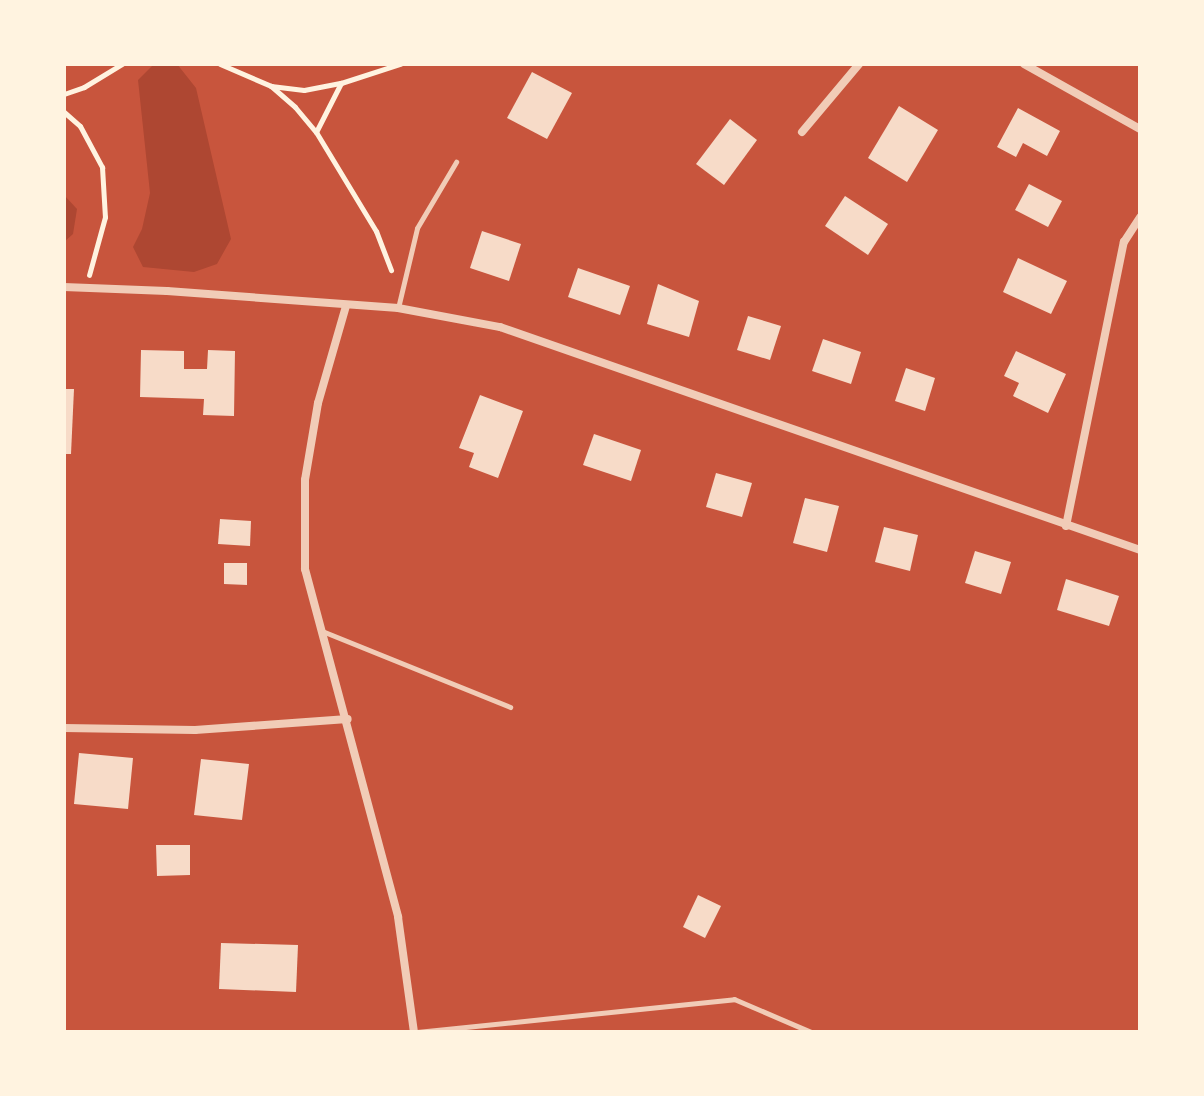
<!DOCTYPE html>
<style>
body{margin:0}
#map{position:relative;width:1204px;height:1096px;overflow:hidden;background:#c8553d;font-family:"Golos Text",sans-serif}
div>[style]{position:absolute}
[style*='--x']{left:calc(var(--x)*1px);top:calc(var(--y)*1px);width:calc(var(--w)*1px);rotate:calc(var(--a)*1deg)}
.green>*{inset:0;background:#ae4732}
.building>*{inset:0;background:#f7dbc8}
.path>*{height:5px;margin:-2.5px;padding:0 2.5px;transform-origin:2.5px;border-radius:2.5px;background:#fff3e0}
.service>*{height:5px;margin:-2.5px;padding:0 2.5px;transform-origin:2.5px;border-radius:2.5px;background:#f1ccb7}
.minor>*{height:8px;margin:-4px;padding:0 4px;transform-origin:4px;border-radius:4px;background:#f1ccb7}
span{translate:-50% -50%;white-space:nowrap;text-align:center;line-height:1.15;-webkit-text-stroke:6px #fff3e0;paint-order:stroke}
.frame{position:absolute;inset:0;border:66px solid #fff3e0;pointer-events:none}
</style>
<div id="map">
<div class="green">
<div style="clip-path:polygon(177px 64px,196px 88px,231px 239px,217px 264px,194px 272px,143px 267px,133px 247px,142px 229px,150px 193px,138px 80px,153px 65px)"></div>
<div style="clip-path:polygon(64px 195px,77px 209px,73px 234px,64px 242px)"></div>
</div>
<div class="building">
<div style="clip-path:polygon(532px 72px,572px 93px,547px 139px,507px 118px)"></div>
<div style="clip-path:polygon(899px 106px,938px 130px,907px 182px,868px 158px)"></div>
<div style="clip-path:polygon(1018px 108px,1060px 131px,1047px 156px,1023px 143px,1016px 157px,997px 147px)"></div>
<div style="clip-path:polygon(730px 119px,757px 140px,724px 185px,696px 164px)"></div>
<div style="clip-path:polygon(1029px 184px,1062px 201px,1048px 227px,1015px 210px)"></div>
<div style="clip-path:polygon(845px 196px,888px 224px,868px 255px,825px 226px)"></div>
<div style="clip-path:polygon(482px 231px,521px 244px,509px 281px,470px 268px)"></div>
<div style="clip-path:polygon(1018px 258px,1067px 281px,1051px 314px,1003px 292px)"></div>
<div style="clip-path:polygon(578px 268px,630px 286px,620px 315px,568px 297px)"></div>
<div style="clip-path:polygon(658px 284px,699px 301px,689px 337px,647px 324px)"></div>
<div style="clip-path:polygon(748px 316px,781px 326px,770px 360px,737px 350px)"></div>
<div style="clip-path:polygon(823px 339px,861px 352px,851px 384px,812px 371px)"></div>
<div style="clip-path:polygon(141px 350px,184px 351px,184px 369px,207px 369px,208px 350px,235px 351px,234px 416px,203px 415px,204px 399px,140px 397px)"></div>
<div style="clip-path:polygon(1016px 351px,1066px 374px,1048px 413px,1013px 396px,1019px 383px,1004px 376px)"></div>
<div style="clip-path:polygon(906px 368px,935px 378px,925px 411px,895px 401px)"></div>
<div style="clip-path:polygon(64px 389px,74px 389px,71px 454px,64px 454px)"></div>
<div style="clip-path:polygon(480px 395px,523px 411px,498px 478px,469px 467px,474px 453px,459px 448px)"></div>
<div style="clip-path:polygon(594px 434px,641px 450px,631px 481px,583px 465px)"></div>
<div style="clip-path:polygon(716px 473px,752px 483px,742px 517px,706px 507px)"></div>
<div style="clip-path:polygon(805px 498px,839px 506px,827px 552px,793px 543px)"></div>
<div style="clip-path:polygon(220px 519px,251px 521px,250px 546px,218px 544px)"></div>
<div style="clip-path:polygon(884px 527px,918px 535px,910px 571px,875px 562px)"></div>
<div style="clip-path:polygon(975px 551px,1011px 562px,1001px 594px,965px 583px)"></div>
<div style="clip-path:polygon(224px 563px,247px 563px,247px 585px,224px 584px)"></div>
<div style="clip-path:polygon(1066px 579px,1119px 596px,1109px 626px,1057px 610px)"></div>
<div style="clip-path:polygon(79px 753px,133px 758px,128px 809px,74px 804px)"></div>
<div style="clip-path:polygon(201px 759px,249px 764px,242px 820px,194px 815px)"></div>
<div style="clip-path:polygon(156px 845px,190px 845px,190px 875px,157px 876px)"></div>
<div style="clip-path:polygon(698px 895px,721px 906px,705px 938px,683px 927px)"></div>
<div style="clip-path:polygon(221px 943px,298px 945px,296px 992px,219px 989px)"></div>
</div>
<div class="path">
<div style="--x:220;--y:64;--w:56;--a:23.3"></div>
<div style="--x:271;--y:86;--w:33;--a:7"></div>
<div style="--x:304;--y:90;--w:38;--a:-11"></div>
<div style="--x:271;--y:86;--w:32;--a:41"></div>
<div style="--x:295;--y:107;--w:33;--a:50"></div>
<div style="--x:316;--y:132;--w:116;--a:58.8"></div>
<div style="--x:376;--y:231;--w:42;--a:69"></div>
<div style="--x:64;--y:94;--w:21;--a:-19"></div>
<div style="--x:84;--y:87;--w:44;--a:-31.2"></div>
<div style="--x:64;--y:112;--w:21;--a:41"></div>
<div style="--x:80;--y:126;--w:47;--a:61.8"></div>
<div style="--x:102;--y:167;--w:50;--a:86.6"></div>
<div style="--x:105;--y:217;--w:60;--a:105.4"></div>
<div style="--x:316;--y:132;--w:55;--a:-63"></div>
<div style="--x:341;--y:83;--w:62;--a:-17.9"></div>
</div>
<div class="service">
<div style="--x:398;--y:308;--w:82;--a:-76.6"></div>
<div style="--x:417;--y:228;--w:77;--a:-59.4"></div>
<div style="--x:322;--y:631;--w:203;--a:22"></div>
<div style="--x:417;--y:1032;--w:319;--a:-5.9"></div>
<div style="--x:734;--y:999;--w:84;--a:23.2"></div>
</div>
<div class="minor">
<div style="--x:1024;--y:64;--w:133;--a:29.3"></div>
<div style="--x:802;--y:132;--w:89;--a:-50"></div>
<div style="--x:64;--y:287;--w:103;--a:2.2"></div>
<div style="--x:167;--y:291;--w:232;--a:4.2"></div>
<div style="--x:398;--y:308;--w:104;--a:10.6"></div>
<div style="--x:500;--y:327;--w:678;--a:19.21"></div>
<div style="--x:346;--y:306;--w:101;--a:106.1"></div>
<div style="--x:318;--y:403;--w:78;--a:99.6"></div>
<div style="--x:305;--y:480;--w:89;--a:90"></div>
<div style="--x:305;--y:569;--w:360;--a:75"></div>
<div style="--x:398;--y:917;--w:116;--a:82.1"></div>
<div style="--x:1066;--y:526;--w:290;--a:-78.5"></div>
<div style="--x:1124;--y:242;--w:30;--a:-57"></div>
<div style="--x:64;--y:728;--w:131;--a:0.9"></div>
<div style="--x:195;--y:730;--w:153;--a:-4.1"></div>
</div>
<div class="frame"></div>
</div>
